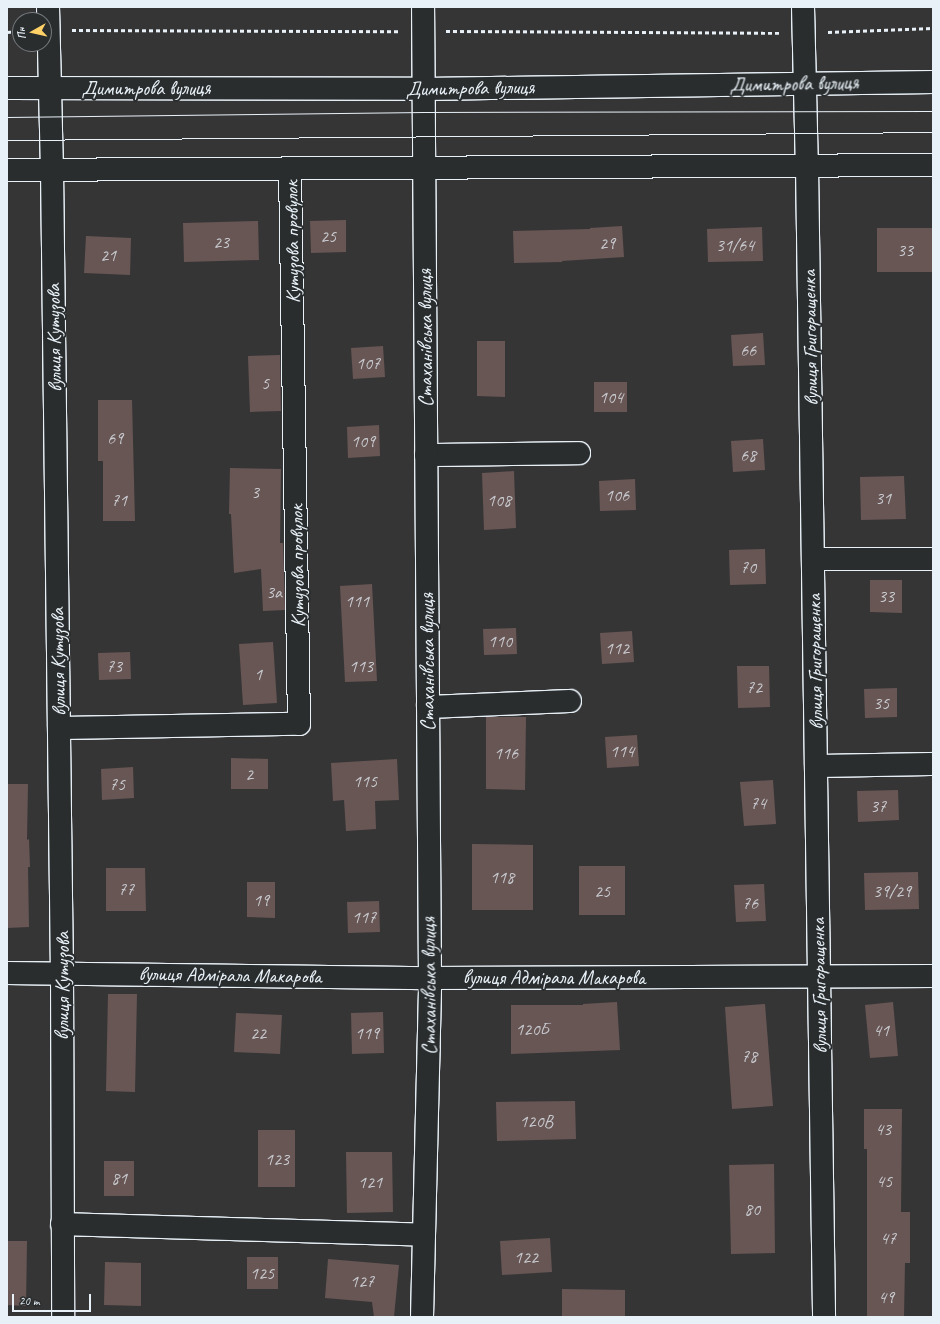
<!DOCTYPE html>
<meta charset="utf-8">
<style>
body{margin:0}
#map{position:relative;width:940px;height:1324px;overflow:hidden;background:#363536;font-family:Caveat,sans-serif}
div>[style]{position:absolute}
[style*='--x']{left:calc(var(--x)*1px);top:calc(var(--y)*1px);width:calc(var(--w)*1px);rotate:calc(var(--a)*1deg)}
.building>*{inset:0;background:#685655}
.path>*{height:2.5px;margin-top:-1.25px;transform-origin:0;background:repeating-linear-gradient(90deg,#e8f1f8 0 4px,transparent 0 7px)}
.roads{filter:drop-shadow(1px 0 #e8f1f8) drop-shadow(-1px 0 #e8f1f8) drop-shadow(0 1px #e8f1f8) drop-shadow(0 -1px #e8f1f8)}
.minor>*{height:22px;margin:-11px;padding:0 11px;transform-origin:11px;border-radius:11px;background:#2a2d2e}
.tram>*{height:1px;margin:-0.5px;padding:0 0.5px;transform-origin:0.5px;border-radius:0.5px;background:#e8f1f8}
span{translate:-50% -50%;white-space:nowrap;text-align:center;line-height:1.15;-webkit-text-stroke:4px #2a2d2e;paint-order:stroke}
.number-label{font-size:18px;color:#c8cacf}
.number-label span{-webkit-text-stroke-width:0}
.street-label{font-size:20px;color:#e8f1f8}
.frame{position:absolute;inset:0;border:8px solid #e8f1f8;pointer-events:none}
.north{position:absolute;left:12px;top:12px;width:40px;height:40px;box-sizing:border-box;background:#2a2d2e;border:1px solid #767b7f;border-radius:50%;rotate:262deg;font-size:11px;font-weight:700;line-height:16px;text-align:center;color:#e8f1f8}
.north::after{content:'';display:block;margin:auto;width:14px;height:18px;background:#ffd166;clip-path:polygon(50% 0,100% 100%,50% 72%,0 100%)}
.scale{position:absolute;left:12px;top:1294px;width:79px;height:18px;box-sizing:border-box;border:2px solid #e8f1f8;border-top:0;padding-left:5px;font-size:12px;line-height:14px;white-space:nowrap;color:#e8f1f8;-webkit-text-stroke:3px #2a2d2e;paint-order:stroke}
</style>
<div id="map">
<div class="building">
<div style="clip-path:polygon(346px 220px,346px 252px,311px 253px,310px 221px)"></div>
<div style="clip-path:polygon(258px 221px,259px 260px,184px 262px,183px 223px)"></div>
<div style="clip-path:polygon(622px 226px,624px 257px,562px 261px,562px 262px,514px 263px,513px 231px,590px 229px,590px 228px)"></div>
<div style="clip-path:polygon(762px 227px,763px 261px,708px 262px,707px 229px)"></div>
<div style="clip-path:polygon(877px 228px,933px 228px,933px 272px,877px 272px)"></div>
<div style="clip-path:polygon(86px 236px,131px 238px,130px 275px,84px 273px)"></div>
<div style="clip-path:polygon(763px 333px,765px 365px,733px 366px,731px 335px)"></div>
<div style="clip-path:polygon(477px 341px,505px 341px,505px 397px,477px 396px)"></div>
<div style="clip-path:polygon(383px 346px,385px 377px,353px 379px,351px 348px)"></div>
<div style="clip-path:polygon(280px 355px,281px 411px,250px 412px,248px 356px)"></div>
<div style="clip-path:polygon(594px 382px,627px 382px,627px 412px,594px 412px)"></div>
<div style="clip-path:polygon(98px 400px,132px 400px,135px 521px,103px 521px,103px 461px,98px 461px)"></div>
<div style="clip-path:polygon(379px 425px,380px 456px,348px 458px,347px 427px)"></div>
<div style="clip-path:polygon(763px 439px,765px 470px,733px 472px,731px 441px)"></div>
<div style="clip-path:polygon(230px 468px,281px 469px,280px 543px,283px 543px,285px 610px,263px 611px,261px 569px,234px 573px,231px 514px,229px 514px)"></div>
<div style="clip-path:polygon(514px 471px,516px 528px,484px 530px,482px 473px)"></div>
<div style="clip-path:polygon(904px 476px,906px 519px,861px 520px,860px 477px)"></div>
<div style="clip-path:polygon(635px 479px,636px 510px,600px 511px,599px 481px)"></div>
<div style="clip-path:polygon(765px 549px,766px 584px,730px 585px,729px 550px)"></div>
<div style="clip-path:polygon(870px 580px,902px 580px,902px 613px,870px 612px)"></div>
<div style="clip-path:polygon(372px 584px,377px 681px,345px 682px,340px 586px)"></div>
<div style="clip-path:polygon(516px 628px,517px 654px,484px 655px,483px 629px)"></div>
<div style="clip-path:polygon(632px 631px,634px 662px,602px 664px,600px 633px)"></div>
<div style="clip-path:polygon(273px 642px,277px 703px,243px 705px,239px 644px)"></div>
<div style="clip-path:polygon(130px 652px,131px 679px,99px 680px,98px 653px)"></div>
<div style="clip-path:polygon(737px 666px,769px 666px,770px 707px,738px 708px)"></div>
<div style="clip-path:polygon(897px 688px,897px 717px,865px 718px,864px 689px)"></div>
<div style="clip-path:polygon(486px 717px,526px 717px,525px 790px,486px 789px)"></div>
<div style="clip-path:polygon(637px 735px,639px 766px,607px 768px,605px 737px)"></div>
<div style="clip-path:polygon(231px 758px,268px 759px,268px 789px,231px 789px)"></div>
<div style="clip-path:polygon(397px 759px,399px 800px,375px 801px,376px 829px,346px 831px,344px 800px,333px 801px,331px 763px)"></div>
<div style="clip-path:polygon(133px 767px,134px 798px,102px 800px,101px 769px)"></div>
<div style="clip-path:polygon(773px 780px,776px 824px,744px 826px,740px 782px)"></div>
<div style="clip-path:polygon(7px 784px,28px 784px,27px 840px,29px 839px,30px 867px,28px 867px,29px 927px,7px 928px)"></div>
<div style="clip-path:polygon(898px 790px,899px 820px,858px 822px,857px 791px)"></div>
<div style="clip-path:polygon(472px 844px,533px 845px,533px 910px,472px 910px)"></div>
<div style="clip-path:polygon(579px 866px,625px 866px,625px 915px,579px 915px)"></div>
<div style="clip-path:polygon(106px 868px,145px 868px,146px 911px,106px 911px)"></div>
<div style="clip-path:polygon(918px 872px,919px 909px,865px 910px,864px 873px)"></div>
<div style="clip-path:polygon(247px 882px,275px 882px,275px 918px,247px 917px)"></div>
<div style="clip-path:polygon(764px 884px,766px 921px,736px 922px,734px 885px)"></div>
<div style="clip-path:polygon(379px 901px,380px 932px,348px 933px,347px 902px)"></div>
<div style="clip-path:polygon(108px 994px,137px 994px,135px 1092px,106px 1091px)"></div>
<div style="clip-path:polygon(617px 1002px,620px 1050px,511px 1054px,511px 1005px,583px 1005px,583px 1004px)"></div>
<div style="clip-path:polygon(893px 1002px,898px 1056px,870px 1058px,865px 1005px)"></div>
<div style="clip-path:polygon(765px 1004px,773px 1106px,732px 1109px,725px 1007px)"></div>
<div style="clip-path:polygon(383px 1012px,384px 1053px,352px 1054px,351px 1013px)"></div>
<div style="clip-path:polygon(236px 1013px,282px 1015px,280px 1054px,234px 1052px)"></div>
<div style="clip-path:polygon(575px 1101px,576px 1139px,497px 1141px,496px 1102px)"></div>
<div style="clip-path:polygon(864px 1109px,902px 1109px,901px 1212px,910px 1212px,910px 1263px,905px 1263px,904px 1317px,867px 1316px,867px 1149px,864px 1149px)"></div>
<div style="clip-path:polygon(258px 1130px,295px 1130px,295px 1187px,258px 1187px)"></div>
<div style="clip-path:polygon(346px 1152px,392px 1152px,393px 1212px,347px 1213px)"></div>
<div style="clip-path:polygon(104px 1161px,134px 1161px,134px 1196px,104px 1196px)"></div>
<div style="clip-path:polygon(774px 1164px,775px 1253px,731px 1254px,729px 1165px)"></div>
<div style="clip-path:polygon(550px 1238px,552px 1272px,502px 1275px,500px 1241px)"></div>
<div style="clip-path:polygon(7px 1241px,27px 1241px,26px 1306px,7px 1305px)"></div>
<div style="clip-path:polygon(247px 1257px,278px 1257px,278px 1289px,247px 1289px)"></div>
<div style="clip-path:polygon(328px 1259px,399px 1265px,394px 1317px,374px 1317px,372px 1302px,325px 1298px)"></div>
<div style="clip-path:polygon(105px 1262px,141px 1263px,141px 1306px,104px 1305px)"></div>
<div style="clip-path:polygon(562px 1289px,625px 1290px,625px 1317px,562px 1317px)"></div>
</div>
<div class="path">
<div style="--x:72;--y:30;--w:327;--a:0.2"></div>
<div style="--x:446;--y:31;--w:333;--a:0.3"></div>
<div style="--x:7;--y:32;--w:13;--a:-4"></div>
<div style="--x:828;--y:32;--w:105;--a:-2.2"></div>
</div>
<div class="roads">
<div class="minor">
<div style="--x:48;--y:7;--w:162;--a:88.6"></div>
<div style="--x:52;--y:169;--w:803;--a:89.29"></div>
<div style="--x:62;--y:972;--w:345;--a:89.8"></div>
<div style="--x:803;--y:7;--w:159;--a:88.6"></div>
<div style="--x:807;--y:166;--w:1151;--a:89.15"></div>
<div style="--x:7;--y:88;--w:417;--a:0.1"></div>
<div style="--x:424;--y:89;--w:509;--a:-0.79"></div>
<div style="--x:7;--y:170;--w:926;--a:-0.31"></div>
<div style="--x:426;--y:455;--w:153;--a:-0.7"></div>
<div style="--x:813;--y:559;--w:120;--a:0"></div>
<div style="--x:428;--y:707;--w:142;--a:-2.4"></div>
<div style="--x:59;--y:728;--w:240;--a:-1"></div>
<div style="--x:299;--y:724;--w:556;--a:-90.93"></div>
<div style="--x:816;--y:766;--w:117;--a:-1"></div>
<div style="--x:7;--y:973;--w:423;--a:0.7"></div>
<div style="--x:430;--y:978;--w:503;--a:-0.23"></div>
<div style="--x:62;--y:1224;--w:362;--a:1.7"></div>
<div style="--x:422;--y:1317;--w:339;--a:-88.6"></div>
<div style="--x:430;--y:978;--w:971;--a:-90.41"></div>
</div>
</div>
<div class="tram">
<div style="--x:7;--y:117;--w:417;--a:-0.7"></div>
<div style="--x:424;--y:112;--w:509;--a:-0.11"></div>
<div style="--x:7;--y:140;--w:926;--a:-0.49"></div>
</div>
<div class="number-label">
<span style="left:328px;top:236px">25</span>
<span style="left:221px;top:242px">23</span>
<span style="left:607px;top:243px">29</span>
<span style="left:735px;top:245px">31/64</span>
<span style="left:905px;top:250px">33</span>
<span style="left:108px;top:255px">21</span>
<span style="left:748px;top:350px">66</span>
<span style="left:368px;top:363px">107</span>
<span style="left:265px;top:383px">5</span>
<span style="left:611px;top:397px">104</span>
<span style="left:115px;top:438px">69</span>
<span style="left:363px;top:441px">109</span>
<span style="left:748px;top:455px">68</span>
<span style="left:255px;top:492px">3</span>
<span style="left:617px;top:495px">106</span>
<span style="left:883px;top:498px">31</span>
<span style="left:119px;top:500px">71</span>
<span style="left:499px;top:500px">108</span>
<span style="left:748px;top:567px">70</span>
<span style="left:274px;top:592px">3а</span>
<span style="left:886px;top:596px">33</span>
<span style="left:357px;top:601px">111</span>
<span style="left:500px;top:641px">110</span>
<span style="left:617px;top:648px">112</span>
<span style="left:114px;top:666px">73</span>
<span style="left:361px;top:666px">113</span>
<span style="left:258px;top:674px">1</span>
<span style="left:754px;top:687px">72</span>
<span style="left:881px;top:703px">35</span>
<span style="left:622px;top:751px">114</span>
<span style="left:506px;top:753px">116</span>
<span style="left:249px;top:774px">2</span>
<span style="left:365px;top:781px">115</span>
<span style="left:117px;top:784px">75</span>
<span style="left:758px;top:803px">74</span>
<span style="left:878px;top:806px">37</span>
<span style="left:502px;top:877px">118</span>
<span style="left:126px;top:889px">77</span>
<span style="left:602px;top:891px">25</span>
<span style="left:892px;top:891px">39/29</span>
<span style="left:261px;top:900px">19</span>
<span style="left:750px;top:903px">76</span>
<span style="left:364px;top:917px">117</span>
<span style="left:532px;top:1029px">120Б</span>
<span style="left:881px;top:1030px">41</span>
<span style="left:258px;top:1033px">22</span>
<span style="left:367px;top:1033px">119</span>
<span style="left:749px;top:1056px">78</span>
<span style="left:536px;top:1121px">120В</span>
<span style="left:883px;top:1129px">43</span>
<span style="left:277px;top:1159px">123</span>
<span style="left:119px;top:1178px">81</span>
<span style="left:884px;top:1181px">45</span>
<span style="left:370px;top:1182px">121</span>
<span style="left:752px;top:1209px">80</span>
<span style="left:888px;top:1238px">47</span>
<span style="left:526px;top:1257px">122</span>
<span style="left:262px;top:1273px">125</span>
<span style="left:362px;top:1281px">127</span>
<span style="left:886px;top:1297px">49</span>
</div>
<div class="street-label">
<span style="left:794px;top:84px;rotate:-1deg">Димитрова вулиця</span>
<span style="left:146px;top:88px">Димитрова вулиця</span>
<span style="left:470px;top:88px;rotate:-1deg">Димитрова вулиця</span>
<span style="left:292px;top:242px;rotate:-91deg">Кутузова провулок</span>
<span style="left:54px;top:338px;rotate:-91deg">вулиця Кутузова</span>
<span style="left:425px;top:338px;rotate:-90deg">Стаханівська вулиця</span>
<span style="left:810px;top:338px;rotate:-91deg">вулиця Григоращенка</span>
<span style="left:297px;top:566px;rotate:-91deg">Кутузова провулок</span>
<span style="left:58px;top:662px;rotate:-91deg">вулиця Кутузова</span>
<span style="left:427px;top:662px;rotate:-90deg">Стаханівська вулиця</span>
<span style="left:815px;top:662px;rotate:-91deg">вулиця Григоращенка</span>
<span style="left:230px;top:975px;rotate:1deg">вулиця Адмірала Макарова</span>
<span style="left:554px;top:977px">вулиця Адмірала Макарова</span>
<span style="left:62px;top:986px;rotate:-90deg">вулиця Кутузова</span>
<span style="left:429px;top:986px;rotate:-90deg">Стаханівська вулиця</span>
<span style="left:819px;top:986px;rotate:-91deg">вулиця Григоращенка</span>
</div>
<div class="frame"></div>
<div class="north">Пн</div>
<div class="scale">20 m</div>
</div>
